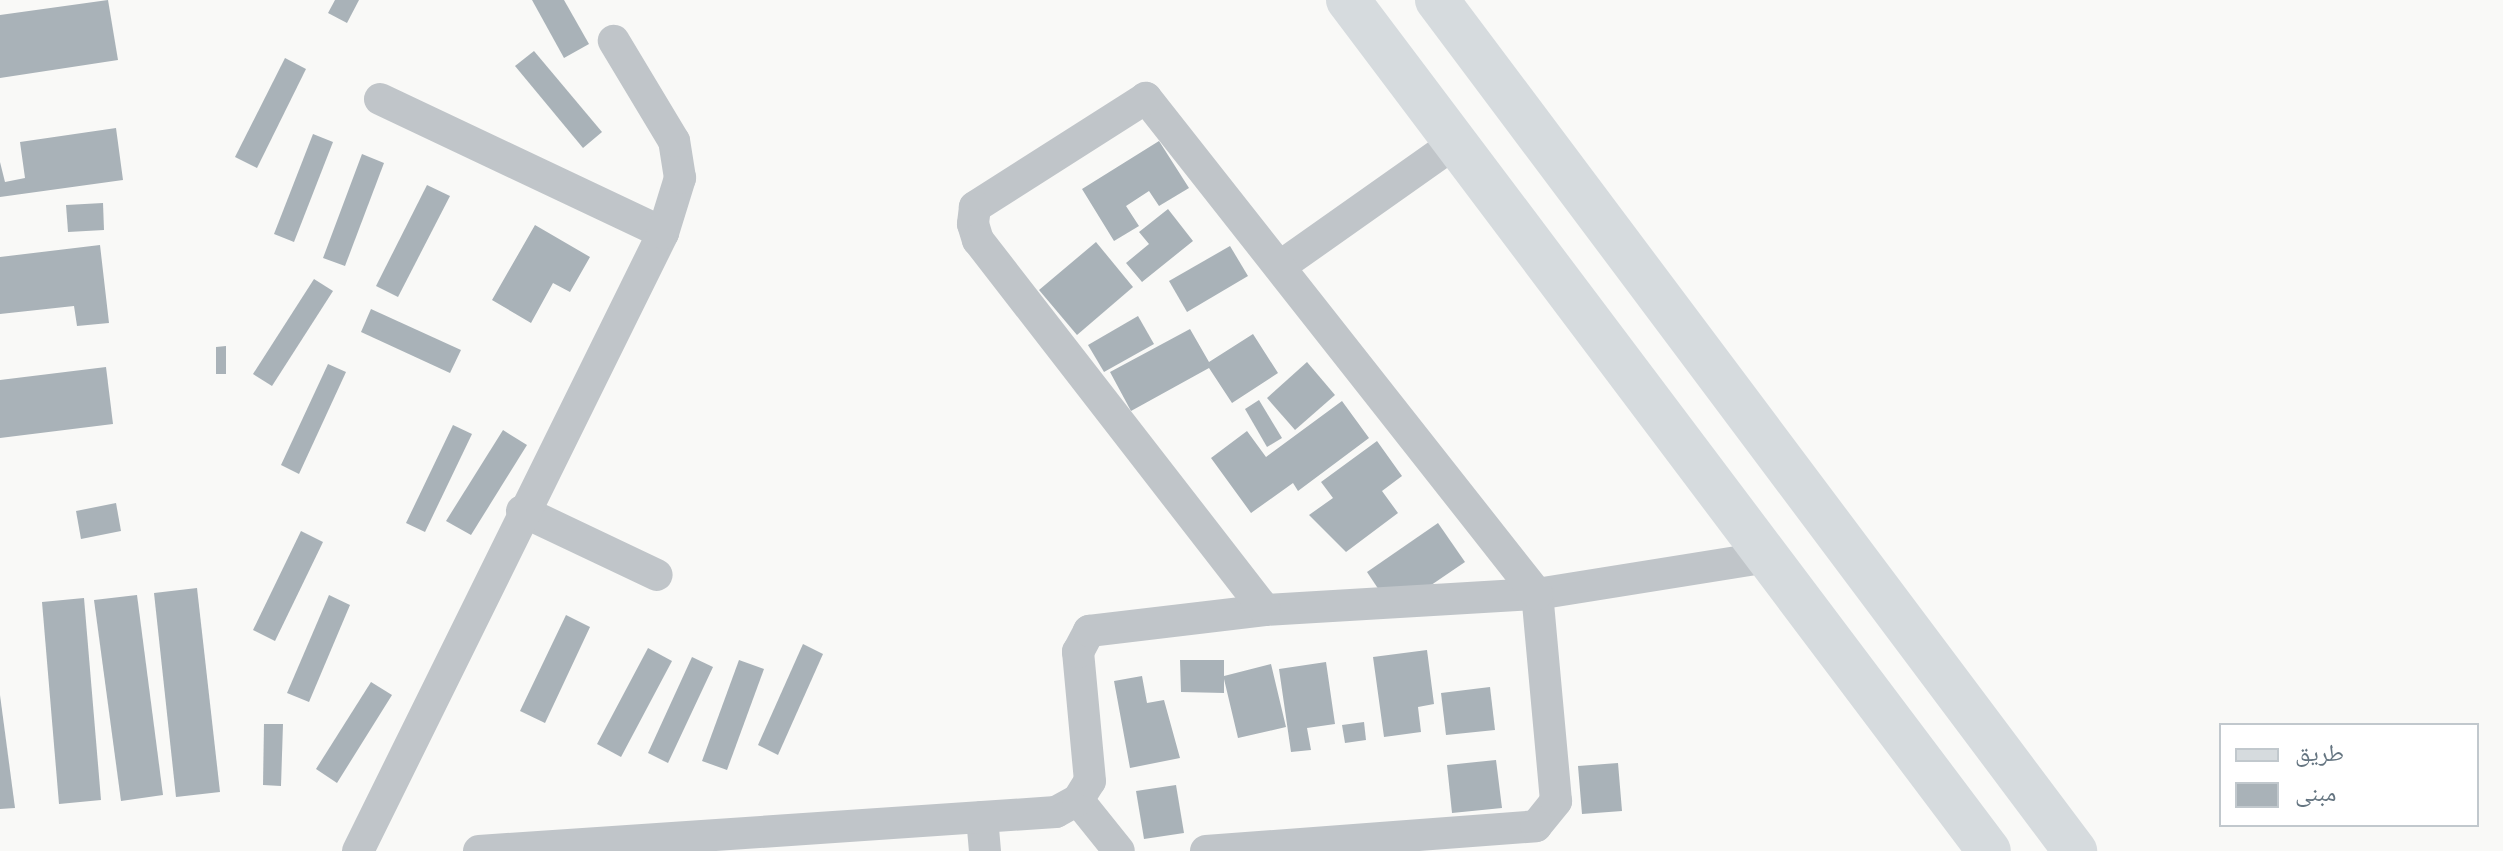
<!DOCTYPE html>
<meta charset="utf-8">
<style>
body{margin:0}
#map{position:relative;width:2503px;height:851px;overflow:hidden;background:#f9f9f7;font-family:"Fira Sans Condensed","Noto Naskh Arabic",sans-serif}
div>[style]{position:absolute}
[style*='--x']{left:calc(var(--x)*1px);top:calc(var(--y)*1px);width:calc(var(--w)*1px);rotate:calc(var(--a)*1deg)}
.building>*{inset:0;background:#a9b2b8}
.minor>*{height:32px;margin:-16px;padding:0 16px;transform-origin:16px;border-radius:16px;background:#c0c5c9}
.secondary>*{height:44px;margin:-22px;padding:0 22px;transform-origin:22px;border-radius:22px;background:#d6dbde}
span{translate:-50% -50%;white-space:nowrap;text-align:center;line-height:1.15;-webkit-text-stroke:8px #fff;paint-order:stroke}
.legend{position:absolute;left:2219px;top:723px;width:260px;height:104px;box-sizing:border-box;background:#fff;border:2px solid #c1c8cd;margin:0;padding:10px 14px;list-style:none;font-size:24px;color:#657581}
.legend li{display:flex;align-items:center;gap:16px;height:40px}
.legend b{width:40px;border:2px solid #c1c8cd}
</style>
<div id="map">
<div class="building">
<div style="clip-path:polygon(108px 0,118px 60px,0 78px,0 15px)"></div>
<div style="clip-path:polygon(335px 0,359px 0,347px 23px,328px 13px)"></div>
<div style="clip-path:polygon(532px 0,564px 0,589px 44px,564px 58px)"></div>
<div style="clip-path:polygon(534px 51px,602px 132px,583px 148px,515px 66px)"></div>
<div style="clip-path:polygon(285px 58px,306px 69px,257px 168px,235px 157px)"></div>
<div style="clip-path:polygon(116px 128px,123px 180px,0 197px,0 162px,5px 182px,25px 178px,20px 142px)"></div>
<div style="clip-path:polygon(313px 134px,333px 142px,294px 242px,274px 234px)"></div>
<div style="clip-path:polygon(1159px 141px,1189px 188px,1159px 206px,1149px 191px,1126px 206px,1139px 226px,1114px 241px,1082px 189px)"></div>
<div style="clip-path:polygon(362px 154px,384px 163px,345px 266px,323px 258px)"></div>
<div style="clip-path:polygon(427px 185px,450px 196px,398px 297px,376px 286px)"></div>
<div style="clip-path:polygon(103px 203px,104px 230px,68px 232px,66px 205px)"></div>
<div style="clip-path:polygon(1168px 209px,1193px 241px,1142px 282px,1126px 263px,1149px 244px,1139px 232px)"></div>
<div style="clip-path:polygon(535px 225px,590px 257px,570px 292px,553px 283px,531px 323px,492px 300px)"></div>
<div style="clip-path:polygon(1096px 242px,1133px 287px,1077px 335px,1039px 290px)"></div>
<div style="clip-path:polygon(100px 245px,109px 323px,77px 326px,74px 306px,0 314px,0 257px)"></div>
<div style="clip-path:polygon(1230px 246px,1248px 276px,1187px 312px,1169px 281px)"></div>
<div style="clip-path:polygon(314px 279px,333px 291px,272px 386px,253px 374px)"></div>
<div style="clip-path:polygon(371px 309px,461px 350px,450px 373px,361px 332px)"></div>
<div style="clip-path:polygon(1138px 316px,1154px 344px,1104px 372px,1088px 345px)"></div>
<div style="clip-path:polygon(1190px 329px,1209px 362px,1253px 334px,1278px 373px,1232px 403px,1209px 368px,1131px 411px,1110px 372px)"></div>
<div style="clip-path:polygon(226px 346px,226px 374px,216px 374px,216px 347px)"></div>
<div style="clip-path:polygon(1307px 362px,1335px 395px,1295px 430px,1267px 398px)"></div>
<div style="clip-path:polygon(328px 364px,346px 372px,299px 474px,281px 465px)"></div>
<div style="clip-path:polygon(106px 367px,113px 424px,0 438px,0 380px)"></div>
<div style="clip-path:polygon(1259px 400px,1282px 438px,1267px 447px,1245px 409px)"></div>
<div style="clip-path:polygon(1342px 401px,1369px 438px,1298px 491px,1293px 483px,1251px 513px,1211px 458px,1247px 431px,1266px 457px)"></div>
<div style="clip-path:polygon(453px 425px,472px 434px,425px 532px,406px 523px)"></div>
<div style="clip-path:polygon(503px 430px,527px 445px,471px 535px,446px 521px)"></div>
<div style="clip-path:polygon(1377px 441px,1402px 476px,1382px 491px,1398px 513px,1346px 552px,1309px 515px,1333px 498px,1321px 482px)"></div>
<div style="clip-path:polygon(116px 503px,121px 531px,81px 539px,76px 511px)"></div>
<div style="clip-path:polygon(1438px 523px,1465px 562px,1393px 611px,1367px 572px)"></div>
<div style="clip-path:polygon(301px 531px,323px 542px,275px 641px,253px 630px)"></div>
<div style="clip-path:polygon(197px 588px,220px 792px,176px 797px,154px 593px)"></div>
<div style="clip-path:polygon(137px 595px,163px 795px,121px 801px,94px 600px)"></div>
<div style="clip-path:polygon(329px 595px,350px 605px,309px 702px,287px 693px)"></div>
<div style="clip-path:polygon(84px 598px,101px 800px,59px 804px,42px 602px)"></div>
<div style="clip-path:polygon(566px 615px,590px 627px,545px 723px,520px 711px)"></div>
<div style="clip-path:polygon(803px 644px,823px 654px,778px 755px,758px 745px)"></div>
<div style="clip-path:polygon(648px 648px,672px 661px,621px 757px,597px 744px)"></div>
<div style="clip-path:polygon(1427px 650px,1434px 704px,1418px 707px,1421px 732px,1384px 737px,1373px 657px)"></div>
<div style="clip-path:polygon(692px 657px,713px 667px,668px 763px,648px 753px)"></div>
<div style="clip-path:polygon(739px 660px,764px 669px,727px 770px,702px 761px)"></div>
<div style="clip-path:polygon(1180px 660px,1224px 660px,1224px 676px,1271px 664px,1286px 727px,1238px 738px,1224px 679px,1224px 693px,1181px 692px)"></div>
<div style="clip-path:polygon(1326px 662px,1335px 724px,1307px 728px,1311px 750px,1291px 752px,1279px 669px)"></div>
<div style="clip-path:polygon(1142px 676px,1147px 703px,1164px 700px,1180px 758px,1130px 768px,1114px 681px)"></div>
<div style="clip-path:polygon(371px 682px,392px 695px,337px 783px,316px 769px)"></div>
<div style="clip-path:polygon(1490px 687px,1495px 730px,1446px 735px,1441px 693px)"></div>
<div style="clip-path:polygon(0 695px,15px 808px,0 809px)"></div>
<div style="clip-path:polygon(1364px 722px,1366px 740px,1345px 743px,1342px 725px)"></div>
<div style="clip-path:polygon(264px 724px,283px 724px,281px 786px,263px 785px)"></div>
<div style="clip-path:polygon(1496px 760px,1502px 808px,1452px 813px,1447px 765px)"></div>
<div style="clip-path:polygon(1618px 763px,1622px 811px,1582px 814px,1578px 766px)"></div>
<div style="clip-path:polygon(1176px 785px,1184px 833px,1144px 839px,1136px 791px)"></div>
</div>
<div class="minor">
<div style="--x:380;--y:99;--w:313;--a:25.3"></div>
<div style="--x:1282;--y:265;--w:212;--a:-35.2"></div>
<div style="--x:522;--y:511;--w:149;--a:25.4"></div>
<div style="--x:1078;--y:800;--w:65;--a:51.2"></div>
<div style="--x:982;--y:817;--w:34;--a:85"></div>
<div style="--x:358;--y:851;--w:689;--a:-63.73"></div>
<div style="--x:663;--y:233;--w:58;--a:-72.8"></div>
<div style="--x:680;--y:178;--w:37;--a:-99"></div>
<div style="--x:674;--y:141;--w:117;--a:-121"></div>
<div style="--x:479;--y:851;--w:578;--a:-3.87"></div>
<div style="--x:1056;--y:812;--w:25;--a:-29"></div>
<div style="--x:1078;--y:800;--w:22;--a:-58"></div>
<div style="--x:1090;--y:781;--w:130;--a:-95.3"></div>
<div style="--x:1078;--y:652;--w:24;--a:-62"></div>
<div style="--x:1089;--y:631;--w:177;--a:-6.8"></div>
<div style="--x:1265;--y:610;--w:272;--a:-3.4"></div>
<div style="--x:1537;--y:594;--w:234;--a:-9.1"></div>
<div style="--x:1206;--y:851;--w:331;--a:-4.3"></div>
<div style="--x:1536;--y:826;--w:32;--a:-51"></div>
<div style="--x:1556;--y:801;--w:208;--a:-95.2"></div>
<div style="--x:1537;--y:594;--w:632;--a:-128.25"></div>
<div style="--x:1146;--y:98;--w:203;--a:147.5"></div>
<div style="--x:975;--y:207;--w:17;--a:97"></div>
<div style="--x:973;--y:224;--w:17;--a:73"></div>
<div style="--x:978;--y:240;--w:468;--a:52.2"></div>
</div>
<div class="secondary">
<div style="--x:1348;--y:0;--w:1065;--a:53.01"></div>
<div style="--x:1437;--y:0;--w:1064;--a:53.14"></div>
</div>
<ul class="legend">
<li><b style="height:10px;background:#d6dbde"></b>طريق</li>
<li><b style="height:22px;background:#a9b2b8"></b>مبنى</li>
</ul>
</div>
